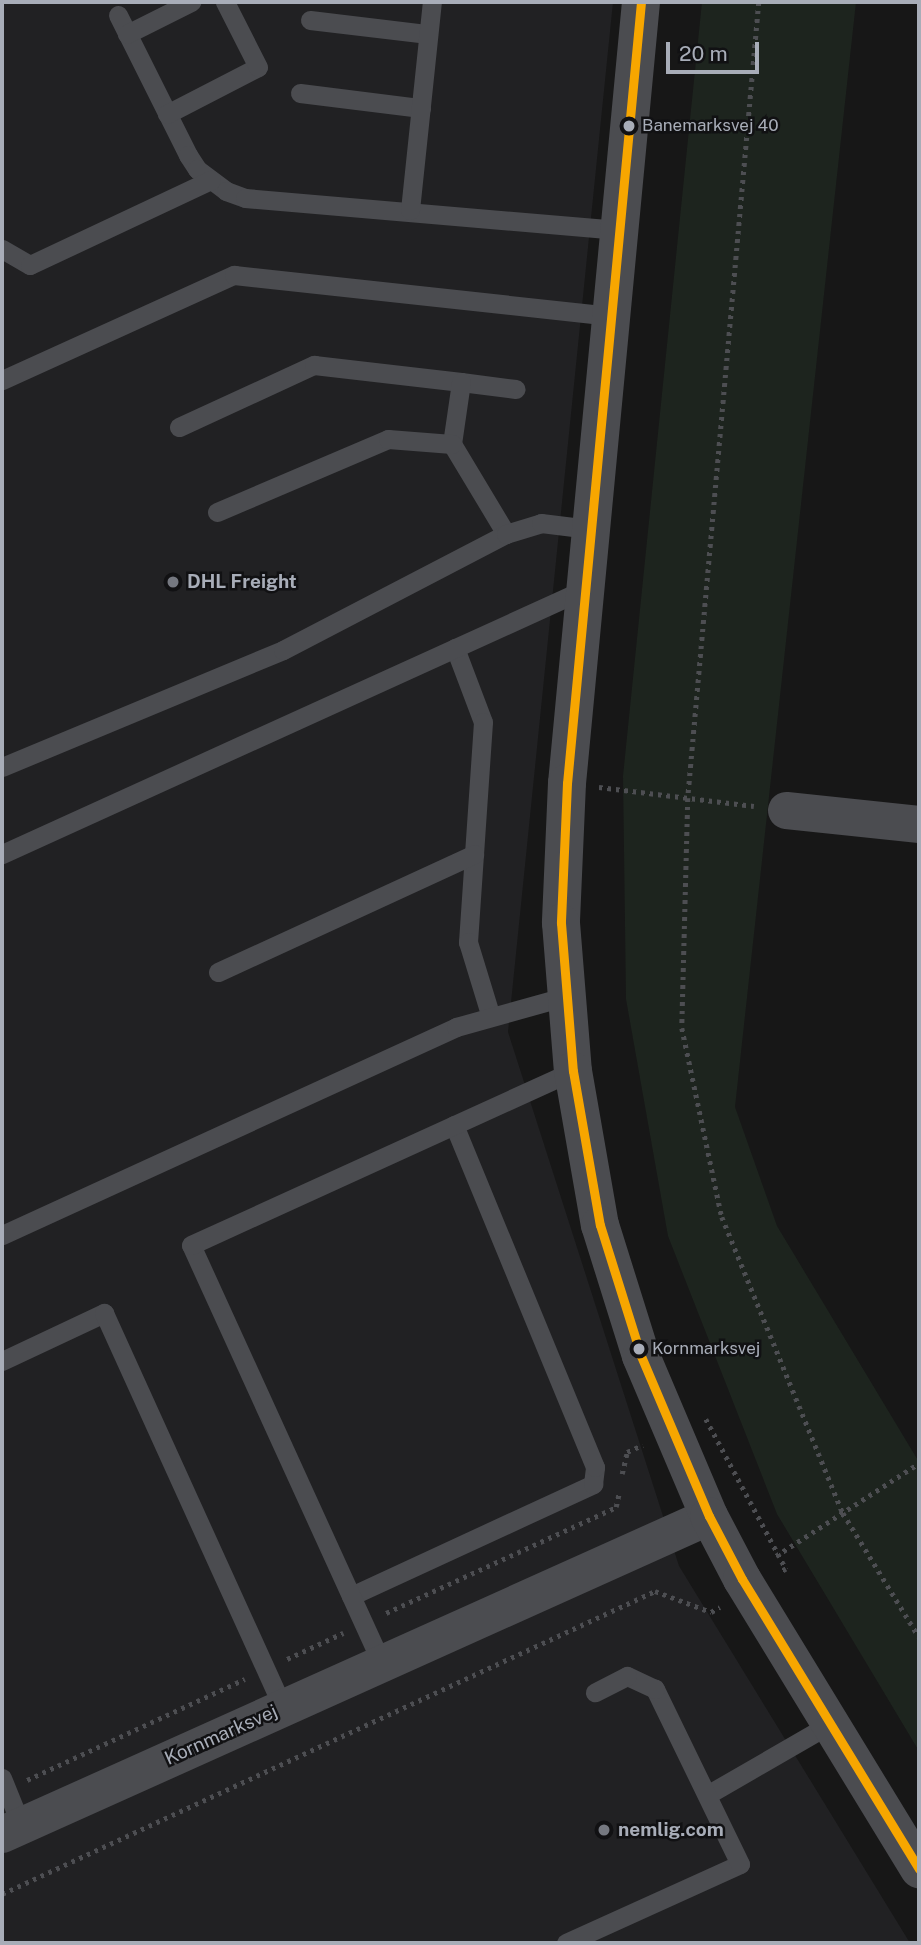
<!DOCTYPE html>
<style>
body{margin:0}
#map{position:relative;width:921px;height:1945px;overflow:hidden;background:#171717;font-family:"Public Sans",sans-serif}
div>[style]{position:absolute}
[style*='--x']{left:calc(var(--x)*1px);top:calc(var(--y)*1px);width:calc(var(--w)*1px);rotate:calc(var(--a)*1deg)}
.built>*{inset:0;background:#212123}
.green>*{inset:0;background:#1d241e}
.path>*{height:4.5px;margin-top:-2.25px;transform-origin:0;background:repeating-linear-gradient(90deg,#4d4e52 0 3.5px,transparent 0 8.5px)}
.service>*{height:19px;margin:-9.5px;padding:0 9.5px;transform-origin:9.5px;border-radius:9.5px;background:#4b4c50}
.minor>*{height:37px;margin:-18.5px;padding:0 18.5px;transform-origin:18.5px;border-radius:18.5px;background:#4b4c50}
.tertiary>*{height:38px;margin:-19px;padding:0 19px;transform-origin:19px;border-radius:19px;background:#4b4c50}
.bus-1>*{height:9px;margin:-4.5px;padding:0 4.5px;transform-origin:4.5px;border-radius:4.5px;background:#f7a600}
.dots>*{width:19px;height:19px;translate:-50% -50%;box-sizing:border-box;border:4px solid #111113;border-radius:50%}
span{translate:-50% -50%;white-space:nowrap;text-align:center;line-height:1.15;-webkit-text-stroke:5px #111113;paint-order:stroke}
.bus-label{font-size:17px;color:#a8adb8}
.left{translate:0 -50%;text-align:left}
.poi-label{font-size:19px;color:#a8adb8;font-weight:700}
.street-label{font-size:19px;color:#a8adb8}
.frame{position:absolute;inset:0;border:4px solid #a8adb8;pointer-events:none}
.scale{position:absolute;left:666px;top:42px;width:93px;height:32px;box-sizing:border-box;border:4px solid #a8adb8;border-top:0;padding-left:9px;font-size:21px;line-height:24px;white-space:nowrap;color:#a8adb8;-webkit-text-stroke:5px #111113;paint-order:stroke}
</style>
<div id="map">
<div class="built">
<div style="clip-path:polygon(2px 2px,613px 2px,508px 1032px,679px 1566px,910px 1943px,2px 1943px)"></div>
</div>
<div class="green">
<div style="clip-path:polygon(702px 2px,856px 2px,735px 1107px,777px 1226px,919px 1462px,919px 1751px,777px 1514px,668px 1236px,626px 999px,623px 776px)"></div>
</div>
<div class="path">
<div style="--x:759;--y:2;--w:799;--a:95.1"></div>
<div style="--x:688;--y:798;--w:230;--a:91.5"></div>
<div style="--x:682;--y:1028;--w:193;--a:78.1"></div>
<div style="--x:722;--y:1217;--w:320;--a:67.8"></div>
<div style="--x:843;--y:1513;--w:145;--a:58.5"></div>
<div style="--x:599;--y:787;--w:156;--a:7"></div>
<div style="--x:706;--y:1419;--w:170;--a:61.9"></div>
<div style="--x:786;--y:1569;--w:8;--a:150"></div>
<div style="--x:622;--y:1474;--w:23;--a:-77"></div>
<div style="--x:627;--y:1452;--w:17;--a:-24"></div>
<div style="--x:776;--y:1556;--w:171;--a:-33"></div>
<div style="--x:386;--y:1613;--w:253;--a:-24.7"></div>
<div style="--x:616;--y:1507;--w:14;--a:-78"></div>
<div style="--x:287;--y:1659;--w:62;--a:-24.9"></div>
<div style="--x:27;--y:1780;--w:240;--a:-24.9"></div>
<div style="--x:2;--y:1894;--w:720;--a:-24.89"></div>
<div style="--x:655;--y:1591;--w:60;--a:20.6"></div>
<div style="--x:711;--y:1612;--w:10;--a:-29"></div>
</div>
<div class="service">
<div style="--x:118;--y:15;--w:157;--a:63.4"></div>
<div style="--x:188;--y:155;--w:17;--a:57"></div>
<div style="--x:197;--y:169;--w:36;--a:37"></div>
<div style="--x:226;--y:191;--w:20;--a:20"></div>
<div style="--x:245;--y:198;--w:372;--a:4.9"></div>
<div style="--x:310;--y:20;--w:119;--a:6.8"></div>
<div style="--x:127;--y:34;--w:72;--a:-26.6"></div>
<div style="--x:300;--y:93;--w:122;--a:7.1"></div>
<div style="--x:167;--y:114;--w:102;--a:-27.3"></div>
<div style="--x:258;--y:67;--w:73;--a:-116.9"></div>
<div style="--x:410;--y:210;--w:209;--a:-84"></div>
<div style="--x:2;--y:249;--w:32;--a:30"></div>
<div style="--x:30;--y:265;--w:200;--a:-25.2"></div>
<div style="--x:2;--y:380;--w:255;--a:-24.4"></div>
<div style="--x:234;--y:275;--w:377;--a:6.2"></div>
<div style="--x:461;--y:382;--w:55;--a:7.3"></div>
<div style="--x:179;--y:427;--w:149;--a:-24.7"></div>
<div style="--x:314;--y:365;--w:148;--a:6.6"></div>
<div style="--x:461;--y:382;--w:63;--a:98.3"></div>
<div style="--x:452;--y:444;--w:105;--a:59"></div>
<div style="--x:217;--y:512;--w:186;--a:-23.1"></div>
<div style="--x:388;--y:439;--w:64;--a:4.5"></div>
<div style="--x:455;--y:648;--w:79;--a:69.3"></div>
<div style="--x:483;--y:722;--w:221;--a:93.9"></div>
<div style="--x:468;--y:942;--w:78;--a:73"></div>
<div style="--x:2;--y:767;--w:304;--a:-22.6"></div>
<div style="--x:283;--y:650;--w:251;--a:-27.5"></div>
<div style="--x:506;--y:534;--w:37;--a:-17"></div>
<div style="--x:541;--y:523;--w:49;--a:7"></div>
<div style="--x:2;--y:854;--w:640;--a:-24.44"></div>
<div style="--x:218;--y:972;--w:282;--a:-24.7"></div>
<div style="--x:2;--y:1235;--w:499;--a:-24.6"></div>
<div style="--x:456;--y:1027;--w:115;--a:-15.6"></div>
<div style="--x:2;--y:1361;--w:113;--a:-25.2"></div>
<div style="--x:104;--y:1313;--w:434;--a:65.6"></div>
<div style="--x:351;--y:1596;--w:267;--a:-24.8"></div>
<div style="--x:593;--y:1484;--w:17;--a:-83"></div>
<div style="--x:595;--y:1467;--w:370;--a:-112.4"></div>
<div style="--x:382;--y:1664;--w:460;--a:-114.5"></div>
<div style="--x:191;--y:1245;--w:420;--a:-24.5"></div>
<div style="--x:2;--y:1778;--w:51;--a:68"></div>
<div style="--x:707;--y:1795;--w:142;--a:-30"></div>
<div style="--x:566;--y:1943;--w:191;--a:-24.4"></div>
<div style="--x:740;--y:1864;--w:195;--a:-115.9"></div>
<div style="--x:655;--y:1689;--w:31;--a:-155"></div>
<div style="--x:627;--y:1676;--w:36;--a:153"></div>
</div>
<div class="minor">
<div style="--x:786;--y:810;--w:134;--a:6"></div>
<div style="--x:2;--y:1834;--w:775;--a:-24.22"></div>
</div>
<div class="tertiary">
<div style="--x:641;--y:2;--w:784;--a:95.41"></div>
<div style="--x:567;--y:783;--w:140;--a:92.5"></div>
<div style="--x:561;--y:923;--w:148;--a:85.4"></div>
<div style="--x:573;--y:1071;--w:156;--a:80.1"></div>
<div style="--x:600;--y:1225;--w:137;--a:72.6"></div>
<div style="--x:641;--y:1356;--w:174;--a:67"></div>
<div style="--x:709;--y:1516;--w:71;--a:62.4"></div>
<div style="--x:742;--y:1579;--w:340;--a:58.6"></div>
</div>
<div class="bus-1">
<div style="--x:641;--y:2;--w:784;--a:95.41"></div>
<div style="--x:567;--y:783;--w:140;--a:92.5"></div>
<div style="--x:561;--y:923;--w:148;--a:85.4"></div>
<div style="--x:573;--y:1071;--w:156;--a:80.1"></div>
<div style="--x:600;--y:1225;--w:137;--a:72.6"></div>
<div style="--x:641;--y:1356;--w:174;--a:67"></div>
<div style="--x:709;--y:1516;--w:71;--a:62.4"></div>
<div style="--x:742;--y:1579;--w:340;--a:58.6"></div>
</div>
<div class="dots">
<div style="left:629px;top:126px;background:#a8adb8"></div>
<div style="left:173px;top:582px;background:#757880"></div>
<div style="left:639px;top:1349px;background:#a8adb8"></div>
<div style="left:604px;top:1830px;background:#757880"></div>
</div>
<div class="bus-label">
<span class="left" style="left:642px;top:126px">Banemarksvej 40</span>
<span class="left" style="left:652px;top:1349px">Kornmarksvej</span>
</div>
<div class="poi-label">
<span class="left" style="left:187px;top:582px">DHL Freight</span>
<span class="left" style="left:618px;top:1830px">nemlig.com</span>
</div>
<div class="street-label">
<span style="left:221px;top:1735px;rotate:-24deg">Kornmarksvej</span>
</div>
<div class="frame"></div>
<div class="scale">20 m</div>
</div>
